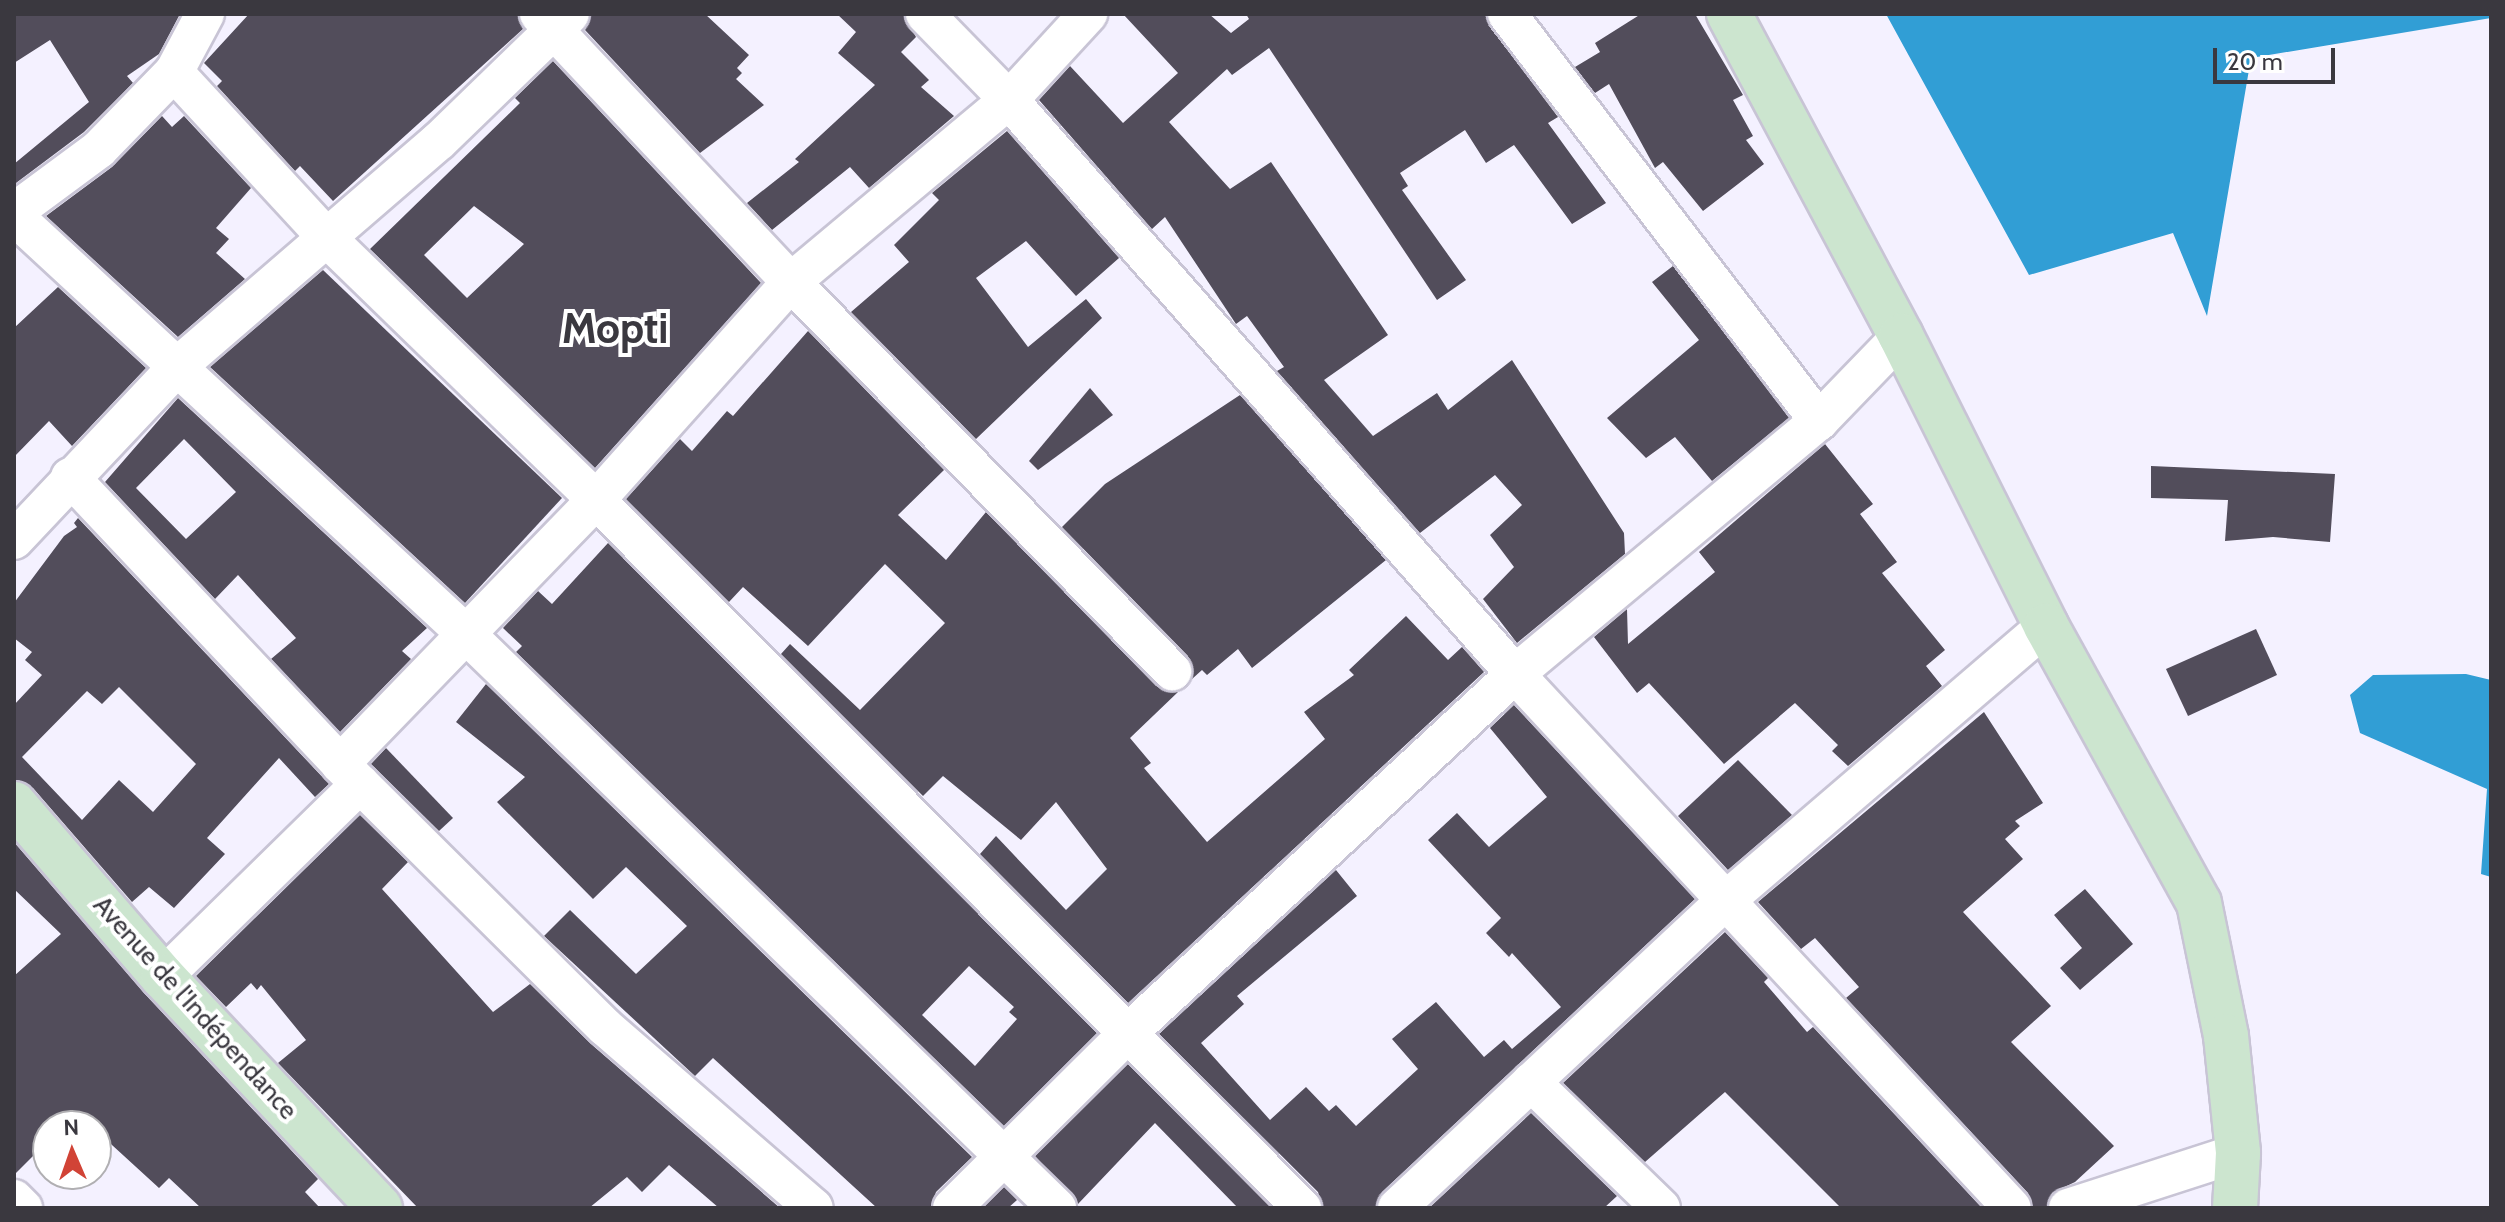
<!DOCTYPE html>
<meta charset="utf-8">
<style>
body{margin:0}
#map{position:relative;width:2505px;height:1222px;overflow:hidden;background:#f4f1ff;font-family:Cabin,sans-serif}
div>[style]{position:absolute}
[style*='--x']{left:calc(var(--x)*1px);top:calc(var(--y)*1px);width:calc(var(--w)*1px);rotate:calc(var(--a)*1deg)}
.water>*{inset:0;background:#319ed5}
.building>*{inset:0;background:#524d5b}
.roads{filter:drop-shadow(2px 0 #c8c4d5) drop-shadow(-2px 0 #c8c4d5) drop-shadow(0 2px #c8c4d5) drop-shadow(0 -2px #c8c4d5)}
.minor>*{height:38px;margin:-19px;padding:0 19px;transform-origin:19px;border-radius:19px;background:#fff}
.secondary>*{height:44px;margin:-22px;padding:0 22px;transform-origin:22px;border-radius:22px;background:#cce5cf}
span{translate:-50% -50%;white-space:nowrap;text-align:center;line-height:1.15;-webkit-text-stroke:8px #fff;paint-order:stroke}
.street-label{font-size:26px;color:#3a383f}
.town-label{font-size:42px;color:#3a383f;font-weight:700}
.frame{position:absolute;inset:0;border:16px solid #3a383f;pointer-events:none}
.north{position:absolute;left:32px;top:1110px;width:80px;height:80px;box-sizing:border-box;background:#fff;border:2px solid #b0afb2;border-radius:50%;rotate:358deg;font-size:22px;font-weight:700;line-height:32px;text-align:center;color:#3a383f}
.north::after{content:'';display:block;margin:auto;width:28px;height:36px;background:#d14336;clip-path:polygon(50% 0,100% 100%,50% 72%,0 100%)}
.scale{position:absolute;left:2213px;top:48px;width:122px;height:36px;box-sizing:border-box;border:4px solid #3a383f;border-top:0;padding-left:10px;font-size:24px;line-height:28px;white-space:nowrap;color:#3a383f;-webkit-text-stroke:6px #fff;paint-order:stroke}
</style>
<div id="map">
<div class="water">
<div style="clip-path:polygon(1886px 14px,2491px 14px,2491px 18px,2251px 58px,2207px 316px,2173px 233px,2029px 275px)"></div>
<div style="clip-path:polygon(2466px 674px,2491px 680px,2491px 877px,2481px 874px,2487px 789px,2360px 733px,2350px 695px,2373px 675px)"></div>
</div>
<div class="building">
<div style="clip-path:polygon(14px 14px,180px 14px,159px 54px,127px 76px,133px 83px,84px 132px,16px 183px,14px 164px,89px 102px,50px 40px,14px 63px)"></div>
<div style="clip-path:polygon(249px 14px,518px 14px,523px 29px,333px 201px,300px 166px,295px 171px,217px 86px,222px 81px,204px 63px)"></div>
<div style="clip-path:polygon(591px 14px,705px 14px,749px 55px,737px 68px,742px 73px,736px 79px,764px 105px,700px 153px,585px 30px)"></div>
<div style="clip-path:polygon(837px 14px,904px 14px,916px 37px,901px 52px,929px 80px,921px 87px,954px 116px,869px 188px,850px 167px,772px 230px,747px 203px,799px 162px,795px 159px,875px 85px,838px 53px,856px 32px)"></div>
<div style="clip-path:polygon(1123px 14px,1209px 14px,1231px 33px,1249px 19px,1246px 14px,1485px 14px,1490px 27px,1558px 117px,1548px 123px,1606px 203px,1572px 224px,1514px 145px,1486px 163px,1465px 130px,1400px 173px,1408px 186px,1402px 190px,1466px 280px,1437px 300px,1269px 48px,1232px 75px,1227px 69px,1169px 122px,1230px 189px,1271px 162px,1388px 335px,1324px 380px,1373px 436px,1437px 393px,1448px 410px,1512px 360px,1624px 533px,1625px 554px,1517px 643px,1483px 599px,1514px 567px,1490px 535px,1522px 505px,1495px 475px,1420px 533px,1277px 371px,1284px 367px,1247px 316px,1236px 324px,1165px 217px,1152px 229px,1039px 100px,1070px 66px,1123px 123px,1178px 73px)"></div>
<div style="clip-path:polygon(1641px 14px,1695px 14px,1743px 95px,1733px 100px,1753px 136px,1746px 140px,1764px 164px,1703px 211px,1663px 162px,1655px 168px,1609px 84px,1595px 93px,1575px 67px,1600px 52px,1595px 43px)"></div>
<div style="clip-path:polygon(evenodd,553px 61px,761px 283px,595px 468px,370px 249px,520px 103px,515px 98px,553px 61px,474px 206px,524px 244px,467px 298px,424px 255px,474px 206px)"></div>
<div style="clip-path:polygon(162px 116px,172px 127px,184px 116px,251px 188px,216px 228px,229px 239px,216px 253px,245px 279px,178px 337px,46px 216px,112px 167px)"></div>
<div style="clip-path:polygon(1007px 131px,1119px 258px,1076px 296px,1026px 241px,976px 278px,1028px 347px,1086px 299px,1102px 318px,976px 439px,851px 312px,909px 262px,894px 245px,939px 200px,932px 193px)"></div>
<div style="clip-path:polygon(1673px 266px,1789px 418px,1712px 481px,1675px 437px,1646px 458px,1607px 418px,1699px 340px,1652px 282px)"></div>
<div style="clip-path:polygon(323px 270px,562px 498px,465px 603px,210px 367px)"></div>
<div style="clip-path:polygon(58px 287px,146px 368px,72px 446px,49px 421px,14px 457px,14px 328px)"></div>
<div style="clip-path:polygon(808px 331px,944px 470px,898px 515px,946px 560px,986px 512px,1156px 686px,1178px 692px,1130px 738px,1151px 763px,1144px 768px,1207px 842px,1325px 739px,1304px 712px,1354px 675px,1349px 670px,1406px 616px,1448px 660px,1462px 647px,1484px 672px,1128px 1003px,980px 854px,996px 836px,1066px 910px,1107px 869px,1056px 802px,1021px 840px,943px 776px,923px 796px,781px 654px,790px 644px,860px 710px,945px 623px,885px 564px,808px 646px,743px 587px,729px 602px,626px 499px,680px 439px,692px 451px,727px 411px,733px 416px)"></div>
<div style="clip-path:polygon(1090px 388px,1113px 415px,1038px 470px,1029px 461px)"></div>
<div style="clip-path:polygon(1240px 395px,1386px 560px,1252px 668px,1238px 649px,1207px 675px,1202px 670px,1192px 679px,1188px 656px,1062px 527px,1105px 484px)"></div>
<div style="clip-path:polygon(evenodd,178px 398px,427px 628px,402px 651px,411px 659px,340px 732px,271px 659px,296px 638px,238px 575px,215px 599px,105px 482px,178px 398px,184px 439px,236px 492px,186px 539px,136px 488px,184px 439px)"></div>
<div style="clip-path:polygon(1825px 444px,1873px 504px,1860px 514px,1897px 562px,1882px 573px,1945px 650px,1926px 666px,1942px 686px,1848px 766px,1832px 751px,1838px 745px,1795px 703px,1724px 764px,1649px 683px,1637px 693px,1594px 637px,1627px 609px,1628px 644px,1715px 572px,1699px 552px)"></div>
<div style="clip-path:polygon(2151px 466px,2335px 474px,2330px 542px,2273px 537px,2225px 541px,2228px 500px,2151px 498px)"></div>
<div style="clip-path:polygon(evenodd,78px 518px,329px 784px,315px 797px,279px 758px,207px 838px,225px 854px,174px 908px,149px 887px,132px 902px,33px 788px,14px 780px,14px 705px,42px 675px,25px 660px,32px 652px,14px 638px,14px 603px,64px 536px,77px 527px,74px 523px,78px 518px,119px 687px,196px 764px,153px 812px,119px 780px,82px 820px,22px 757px,87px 691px,102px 704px,119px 687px)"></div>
<div style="clip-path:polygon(evenodd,608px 543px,1097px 1033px,1004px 1126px,516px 652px,522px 646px,503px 628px,538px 591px,552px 604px,608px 543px,969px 966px,1014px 1007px,1009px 1012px,1017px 1019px,975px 1066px,922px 1015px,969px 966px)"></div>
<div style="clip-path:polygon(2256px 629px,2277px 675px,2188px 716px,2166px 669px)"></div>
<div style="clip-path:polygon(486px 684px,972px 1157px,936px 1192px,931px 1208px,877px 1208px,713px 1058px,695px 1076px,544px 936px,570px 910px,636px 974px,687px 926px,626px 867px,593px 899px,497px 802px,525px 777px,456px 722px)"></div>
<div style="clip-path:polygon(1514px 705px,1695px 899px,1382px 1192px,1376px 1208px,1323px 1208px,1318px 1192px,1159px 1034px,1336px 870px,1357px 896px,1237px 996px,1244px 1004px,1201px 1043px,1270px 1120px,1306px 1087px,1329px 1111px,1336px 1105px,1356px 1126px,1418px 1069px,1392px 1039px,1436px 1002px,1484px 1057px,1504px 1040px,1512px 1049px,1561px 1007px,1512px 953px,1509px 957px,1486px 933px,1501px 918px,1428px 840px,1457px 813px,1489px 847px,1547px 797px,1490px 728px)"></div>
<div style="clip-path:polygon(1984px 712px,2043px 803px,2015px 821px,2020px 826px,2005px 839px,2023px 859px,1963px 912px,2051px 1006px,2011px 1042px,2114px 1146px,2075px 1182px,2052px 1193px,2047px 1208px,2033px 1208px,2028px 1193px,1846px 998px,1859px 987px,1815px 938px,1801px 949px,1758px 902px)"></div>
<div style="clip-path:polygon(386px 748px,453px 818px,439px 831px,371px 764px)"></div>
<div style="clip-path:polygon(1738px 760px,1792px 815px,1728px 870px,1678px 816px)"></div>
<div style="clip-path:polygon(360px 815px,408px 862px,382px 889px,493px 1012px,530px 984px,591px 1044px,780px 1208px,719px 1208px,669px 1165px,642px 1192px,627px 1177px,589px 1208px,418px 1208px,278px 1063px,306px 1040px,261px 985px,257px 990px,251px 983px,226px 1007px,196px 976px)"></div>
<div style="clip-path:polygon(14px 842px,145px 994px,318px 1179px,305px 1192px,320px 1208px,201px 1208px,169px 1178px,159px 1188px,77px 1113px,64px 1126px,48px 1126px,48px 1141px,14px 1175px,14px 976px,61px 934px,14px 889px)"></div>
<div style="clip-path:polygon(2085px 889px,2133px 944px,2080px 990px,2060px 968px,2082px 948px,2054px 915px)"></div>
<div style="clip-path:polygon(1725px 932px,1768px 978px,1764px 982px,1807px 1032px,1813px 1027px,1982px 1208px,1841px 1208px,1725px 1092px,1645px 1162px,1563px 1083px)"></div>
<div style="clip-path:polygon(1128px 1064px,1271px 1208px,1238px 1208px,1155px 1123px,1078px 1204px,1035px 1156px)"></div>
<div style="clip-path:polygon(1531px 1113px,1617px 1196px,1604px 1208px,1429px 1208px)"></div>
<div style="clip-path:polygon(1004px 1187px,1017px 1200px,1008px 1208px,983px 1208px)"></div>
</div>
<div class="roads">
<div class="minor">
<div style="--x:539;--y:14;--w:368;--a:46.8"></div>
<div style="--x:791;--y:282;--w:545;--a:45.6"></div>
<div style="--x:925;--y:14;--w:120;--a:45.7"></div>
<div style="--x:1009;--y:100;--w:765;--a:48.6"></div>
<div style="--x:1515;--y:674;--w:729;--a:47.06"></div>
<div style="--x:1507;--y:14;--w:513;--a:52.53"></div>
<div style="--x:174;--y:72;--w:227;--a:47.3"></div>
<div style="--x:328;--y:239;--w:374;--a:44.2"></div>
<div style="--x:596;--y:500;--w:1000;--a:45.08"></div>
<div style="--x:14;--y:212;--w:106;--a:-36.5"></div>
<div style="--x:99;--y:149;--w:107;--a:-45.8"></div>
<div style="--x:174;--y:72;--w:66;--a:-61.9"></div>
<div style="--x:14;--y:216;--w:616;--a:42.76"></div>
<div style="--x:466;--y:634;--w:824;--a:44.16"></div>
<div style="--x:70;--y:477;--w:394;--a:46.7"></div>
<div style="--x:340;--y:764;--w:373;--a:44.8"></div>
<div style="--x:605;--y:1027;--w:276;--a:40.9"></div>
<div style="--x:14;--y:540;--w:239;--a:-46.7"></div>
<div style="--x:178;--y:366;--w:345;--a:-40.8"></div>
<div style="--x:439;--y:141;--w:182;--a:-44.1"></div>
<div style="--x:340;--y:764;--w:368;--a:-45.9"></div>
<div style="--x:596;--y:500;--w:292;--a:-48.2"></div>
<div style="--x:791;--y:282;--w:284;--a:-39.9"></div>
<div style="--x:1009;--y:100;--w:117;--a:-47.4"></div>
<div style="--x:163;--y:977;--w:276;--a:-44.4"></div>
<div style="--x:1531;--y:1082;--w:181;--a:44.1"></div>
<div style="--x:14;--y:1199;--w:13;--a:45"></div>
<div style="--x:952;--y:1208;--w:250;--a:-44.8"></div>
<div style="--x:1129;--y:1032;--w:526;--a:-42.84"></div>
<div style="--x:1515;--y:674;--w:396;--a:-39.8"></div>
<div style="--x:1819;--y:421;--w:118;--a:-46"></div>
<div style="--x:1397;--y:1208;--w:448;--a:-43.1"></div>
<div style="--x:1724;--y:902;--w:424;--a:-40.6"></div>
<div style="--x:2068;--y:1208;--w:179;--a:-17.9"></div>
</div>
<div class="secondary">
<div style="--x:1729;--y:14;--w:365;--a:61.9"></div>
<div style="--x:1901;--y:336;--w:324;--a:63.4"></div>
<div style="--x:2046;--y:626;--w:316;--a:61.1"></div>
<div style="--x:2199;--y:903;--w:136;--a:78.5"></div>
<div style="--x:2226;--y:1036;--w:118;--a:84.1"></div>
<div style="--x:2238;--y:1153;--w:55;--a:93.1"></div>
<div style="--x:14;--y:804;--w:228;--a:49.3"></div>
<div style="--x:163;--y:977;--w:317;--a:46.8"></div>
</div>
</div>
<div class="street-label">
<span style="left:195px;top:1008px;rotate:48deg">Avenue de l'Indépendance</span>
</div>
<div class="town-label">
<span style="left:615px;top:328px">Mopti</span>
</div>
<div class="frame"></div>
<div class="north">N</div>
<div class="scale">20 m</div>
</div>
